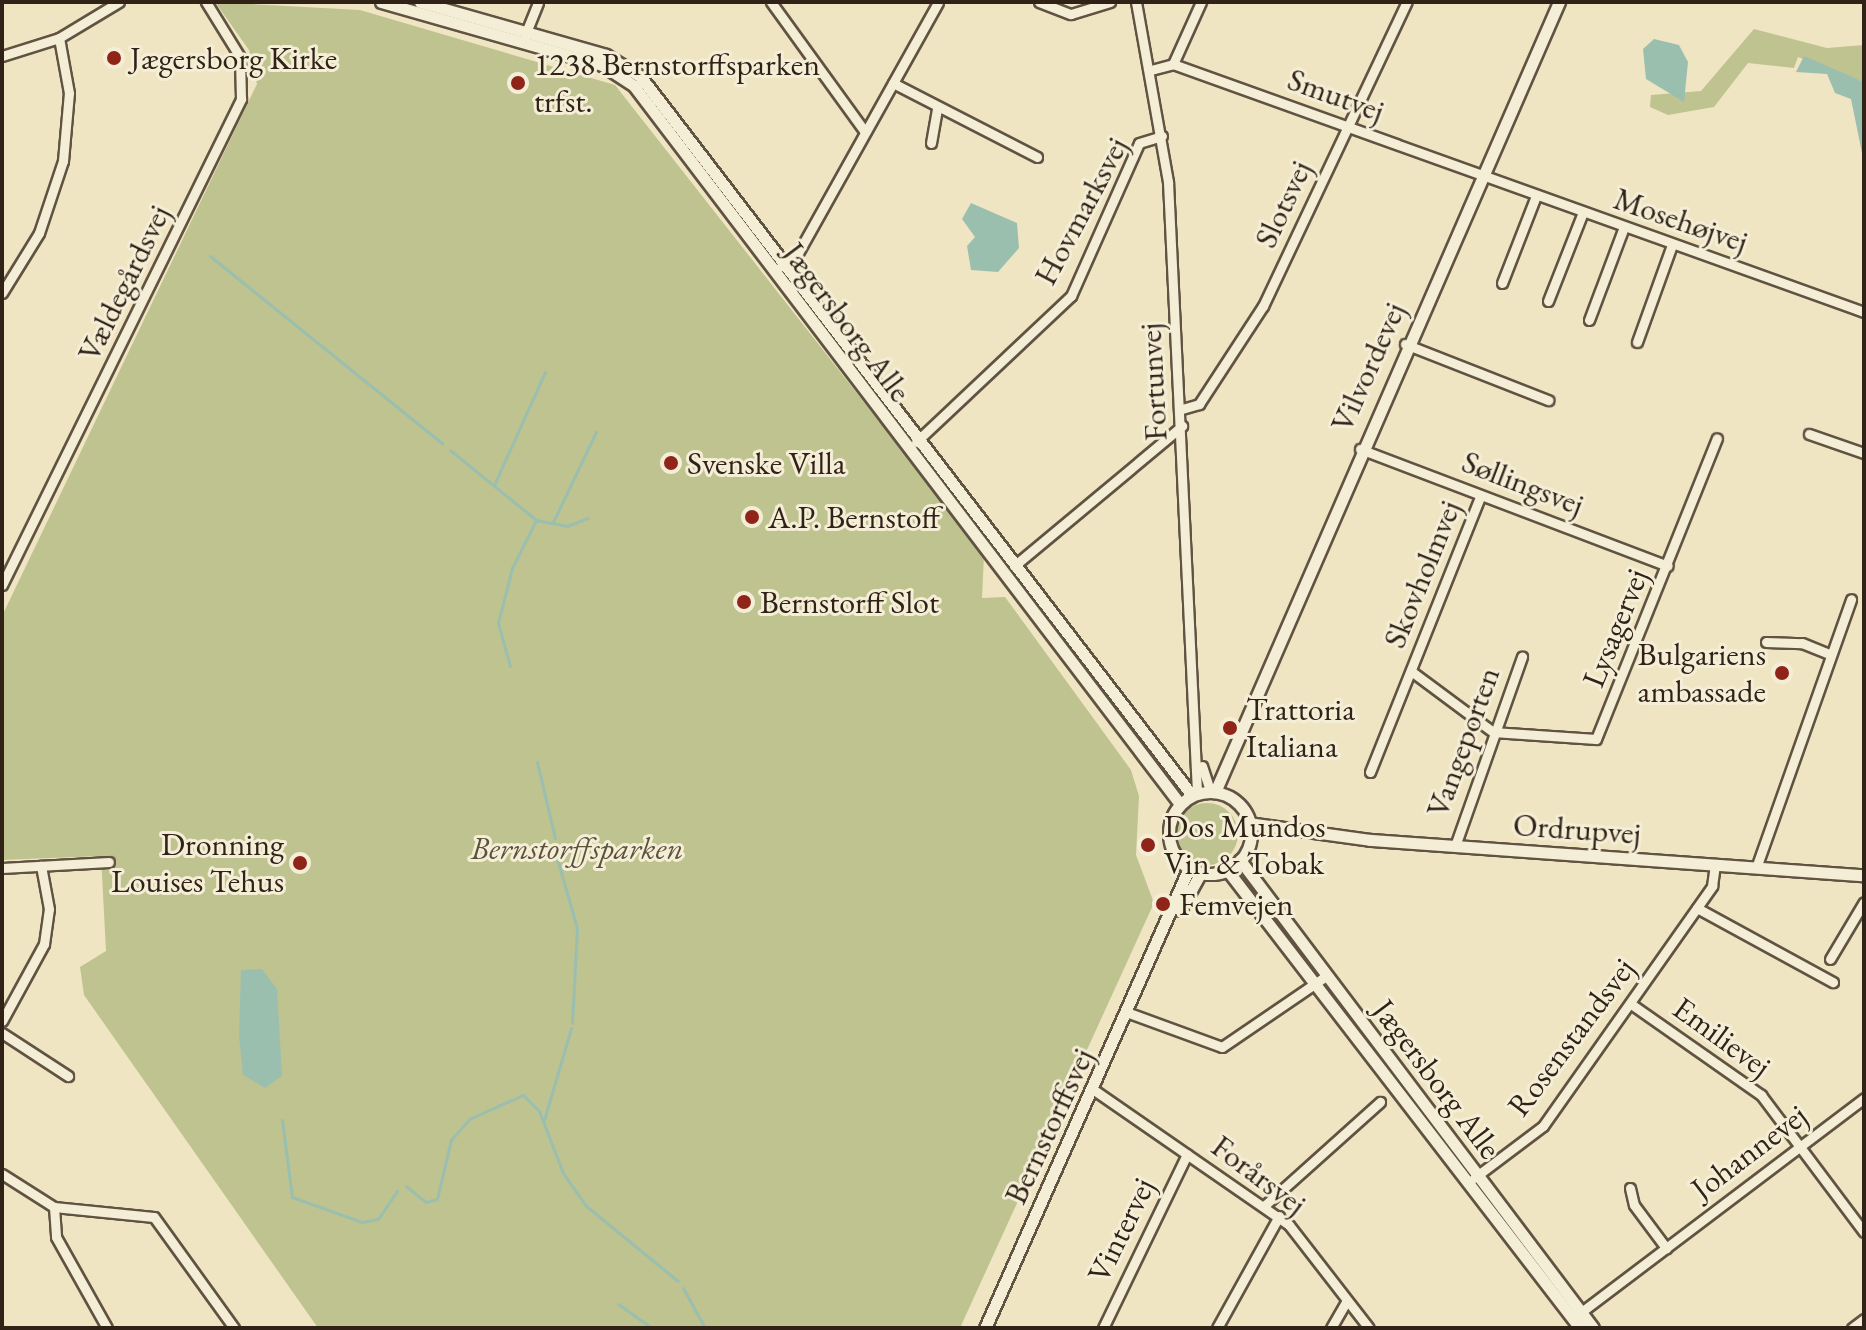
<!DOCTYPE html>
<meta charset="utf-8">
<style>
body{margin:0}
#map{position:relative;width:1866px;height:1330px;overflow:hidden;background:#f0e5c2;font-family:"EB Garamond",serif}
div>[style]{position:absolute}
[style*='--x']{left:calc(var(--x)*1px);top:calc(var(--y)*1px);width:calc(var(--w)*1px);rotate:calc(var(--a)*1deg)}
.green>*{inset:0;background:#bec390}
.round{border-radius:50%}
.water>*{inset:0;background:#9bbfaf}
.stream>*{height:3px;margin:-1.5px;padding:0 1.5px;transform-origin:1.5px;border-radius:1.5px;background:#9bbfaf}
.roads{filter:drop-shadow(2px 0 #615342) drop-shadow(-2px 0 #615342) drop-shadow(0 2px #615342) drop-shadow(0 -2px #615342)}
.minor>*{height:9px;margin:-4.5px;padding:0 4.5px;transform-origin:4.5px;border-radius:4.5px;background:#f5eed7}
.tertiary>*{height:11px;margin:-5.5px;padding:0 5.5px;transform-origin:5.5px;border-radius:5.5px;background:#f5eed7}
.tertiary>.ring{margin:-5.5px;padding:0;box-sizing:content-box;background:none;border:11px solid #f5eed7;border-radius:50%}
.dots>*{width:22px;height:22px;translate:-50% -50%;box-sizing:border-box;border:4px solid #f5eed7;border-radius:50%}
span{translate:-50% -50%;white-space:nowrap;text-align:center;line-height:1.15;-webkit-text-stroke:6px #f5eed7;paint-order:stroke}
.poi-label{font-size:32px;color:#312218}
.left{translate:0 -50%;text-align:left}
.right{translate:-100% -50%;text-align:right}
.street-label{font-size:32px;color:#312218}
.park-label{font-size:32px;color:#5b523c;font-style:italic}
.frame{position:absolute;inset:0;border:4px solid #312218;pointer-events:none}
</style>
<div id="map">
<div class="green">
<div style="clip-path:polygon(215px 2px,360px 10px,615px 85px,984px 555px,982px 598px,1005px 597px,1131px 770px,1139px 796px,1136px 855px,1154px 903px,960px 1328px,318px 1328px,84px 995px,80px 967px,106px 951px,101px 856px,2px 860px,2px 616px,257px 84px,249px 50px)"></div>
<div style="clip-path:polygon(1754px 29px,1827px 48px,1864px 45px,1864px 82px,1798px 57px,1794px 68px,1748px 63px,1714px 107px,1668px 115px,1650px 107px,1651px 95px,1701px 91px)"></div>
<div class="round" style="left:1176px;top:803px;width:62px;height:62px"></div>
</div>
<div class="water">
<div style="clip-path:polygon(1654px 39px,1679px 45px,1688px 62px,1684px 102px,1646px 79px,1643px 49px)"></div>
<div style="clip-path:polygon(1804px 56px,1864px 82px,1864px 163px,1851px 99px,1835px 93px,1827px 74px,1796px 72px)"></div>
<div style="clip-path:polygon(971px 203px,1017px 223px,1019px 248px,998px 272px,971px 270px,967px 246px,975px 237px,962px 219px)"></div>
<div style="clip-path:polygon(262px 969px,277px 989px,282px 1076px,265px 1088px,243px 1075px,239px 1036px,241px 970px)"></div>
</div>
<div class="stream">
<div style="--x:210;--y:256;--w:299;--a:38.9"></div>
<div style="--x:450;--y:450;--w:111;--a:39.1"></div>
<div style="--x:536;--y:520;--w:32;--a:11"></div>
<div style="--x:567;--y:526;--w:22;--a:-21"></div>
<div style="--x:494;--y:485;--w:124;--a:-65.7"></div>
<div style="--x:553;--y:522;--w:100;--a:-64.5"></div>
<div style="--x:510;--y:666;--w:45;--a:-105.6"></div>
<div style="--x:498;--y:623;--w:57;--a:-75.7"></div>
<div style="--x:512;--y:568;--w:54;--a:-63.4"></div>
<div style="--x:537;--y:762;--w:78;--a:76.7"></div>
<div style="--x:554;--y:848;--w:83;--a:74"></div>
<div style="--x:577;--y:928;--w:95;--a:93"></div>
<div style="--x:282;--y:1120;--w:78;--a:82.6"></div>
<div style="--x:292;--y:1197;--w:74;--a:19.7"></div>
<div style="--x:362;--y:1222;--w:16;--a:-11"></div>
<div style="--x:378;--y:1219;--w:34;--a:-56"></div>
<div style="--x:544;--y:1120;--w:96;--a:-73.6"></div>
<div style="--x:406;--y:1186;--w:26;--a:39"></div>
<div style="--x:426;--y:1202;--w:11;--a:-15"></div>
<div style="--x:437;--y:1199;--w:61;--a:-76.7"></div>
<div style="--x:451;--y:1140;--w:28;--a:-49"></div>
<div style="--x:469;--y:1119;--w:59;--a:-24"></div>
<div style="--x:523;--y:1095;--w:23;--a:45"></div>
<div style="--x:539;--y:1111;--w:66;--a:68.8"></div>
<div style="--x:563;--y:1173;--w:39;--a:55"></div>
<div style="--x:585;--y:1205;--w:120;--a:39.3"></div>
<div style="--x:683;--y:1288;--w:46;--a:61.2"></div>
<div style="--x:618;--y:1304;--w:42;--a:35.2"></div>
</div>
<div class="roads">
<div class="minor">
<div style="--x:771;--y:2;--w:160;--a:54.1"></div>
<div style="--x:1039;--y:2;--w:34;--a:21"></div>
<div style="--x:1071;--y:14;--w:41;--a:-17.1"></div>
<div style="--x:1136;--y:2;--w:183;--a:79.9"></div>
<div style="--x:1168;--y:182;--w:611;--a:87.28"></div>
<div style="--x:525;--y:35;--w:35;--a:-68"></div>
<div style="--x:2;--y:56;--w:60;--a:-17.5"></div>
<div style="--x:59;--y:38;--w:70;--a:-31"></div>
<div style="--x:1173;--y:64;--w:734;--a:19.74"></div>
<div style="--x:1151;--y:70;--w:23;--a:-15"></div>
<div style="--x:1173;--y:64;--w:68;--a:-65.7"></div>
<div style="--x:893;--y:83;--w:162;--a:27.2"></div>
<div style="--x:931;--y:143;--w:36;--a:-80"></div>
<div style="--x:781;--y:266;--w:21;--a:-37"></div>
<div style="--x:798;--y:253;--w:287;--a:-60.8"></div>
<div style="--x:1502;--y:283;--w:93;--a:-68.7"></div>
<div style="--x:2;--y:293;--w:70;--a:-58.3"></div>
<div style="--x:39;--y:233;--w:76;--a:-71.6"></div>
<div style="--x:63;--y:161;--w:68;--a:-85"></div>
<div style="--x:69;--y:93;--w:56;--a:-100.3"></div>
<div style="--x:1548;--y:301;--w:96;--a:-68.5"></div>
<div style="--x:1589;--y:320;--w:99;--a:-69.4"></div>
<div style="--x:1637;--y:342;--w:103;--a:-70.2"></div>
<div style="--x:1405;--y:344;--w:154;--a:21.4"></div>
<div style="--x:1182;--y:409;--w:18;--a:-16"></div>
<div style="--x:1199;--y:404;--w:117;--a:-56.9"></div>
<div style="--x:1263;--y:306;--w:336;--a:-64.7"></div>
<div style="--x:1809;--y:434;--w:58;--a:19.1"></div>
<div style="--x:916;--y:442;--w:213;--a:-43.3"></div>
<div style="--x:1071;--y:296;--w:167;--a:-66"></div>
<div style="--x:1139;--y:143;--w:24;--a:-17"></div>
<div style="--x:1360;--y:449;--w:329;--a:20.8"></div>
<div style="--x:1014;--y:566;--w:219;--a:-39.8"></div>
<div style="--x:2;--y:585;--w:542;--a:-63.81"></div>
<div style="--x:241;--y:99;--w:42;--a:-91.4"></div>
<div style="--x:240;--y:57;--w:65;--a:-121.7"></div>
<div style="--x:1766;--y:642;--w:36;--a:2"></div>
<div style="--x:1802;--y:643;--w:31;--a:22"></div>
<div style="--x:1411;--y:671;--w:102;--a:36.6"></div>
<div style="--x:1493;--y:732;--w:103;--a:3.9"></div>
<div style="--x:1596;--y:739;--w:324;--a:-68.1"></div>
<div style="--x:1202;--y:766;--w:26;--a:72"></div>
<div style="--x:1370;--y:772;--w:298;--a:-68.2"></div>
<div style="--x:1455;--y:846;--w:201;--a:-70.5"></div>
<div style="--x:2;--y:868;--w:107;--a:-3.2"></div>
<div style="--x:1756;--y:868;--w:285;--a:-70.5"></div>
<div style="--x:1697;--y:908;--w:155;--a:28.6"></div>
<div style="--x:1830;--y:959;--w:66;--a:-59.2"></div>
<div style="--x:1631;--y:1004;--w:159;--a:35"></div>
<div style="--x:1761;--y:1095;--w:171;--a:53.1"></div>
<div style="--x:1129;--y:1013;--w:99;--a:20.1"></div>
<div style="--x:1222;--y:1047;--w:126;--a:-34.3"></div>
<div style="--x:2;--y:1021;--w:88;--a:-61.4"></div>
<div style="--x:44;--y:944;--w:35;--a:-82"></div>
<div style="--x:49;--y:909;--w:44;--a:-100.5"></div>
<div style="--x:2;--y:1033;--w:79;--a:33.1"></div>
<div style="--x:1094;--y:1090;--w:237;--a:34.7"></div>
<div style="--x:1289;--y:1225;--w:130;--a:52.2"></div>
<div style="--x:2;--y:1174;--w:62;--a:32.4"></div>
<div style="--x:54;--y:1207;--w:100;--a:5.7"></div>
<div style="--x:154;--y:1217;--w:137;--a:54.2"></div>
<div style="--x:1474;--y:1178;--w:86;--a:-37"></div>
<div style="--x:1543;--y:1126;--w:294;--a:-54.8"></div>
<div style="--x:1712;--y:886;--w:21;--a:-82"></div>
<div style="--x:1630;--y:1188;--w:17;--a:77"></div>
<div style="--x:1634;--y:1205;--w:54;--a:53.3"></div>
<div style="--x:1264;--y:1206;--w:156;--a:-41.9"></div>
<div style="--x:54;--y:1207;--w:30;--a:86"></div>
<div style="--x:56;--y:1237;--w:104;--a:60.7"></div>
<div style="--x:1576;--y:1316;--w:361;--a:-37.1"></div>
<div style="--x:1103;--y:1328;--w:193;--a:-64.2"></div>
<div style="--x:1217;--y:1328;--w:128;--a:-61"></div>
<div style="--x:1331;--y:1328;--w:32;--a:-60"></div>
<div style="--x:1852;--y:1328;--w:15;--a:-37"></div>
</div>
<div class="tertiary">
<div style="--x:381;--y:2;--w:230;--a:15.9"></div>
<div style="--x:602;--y:65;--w:38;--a:33"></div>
<div style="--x:634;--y:86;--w:902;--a:52.75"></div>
<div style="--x:420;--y:2;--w:193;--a:15.9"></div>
<div style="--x:606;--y:55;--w:40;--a:32"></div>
<div style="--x:640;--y:76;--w:905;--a:52.5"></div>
<div style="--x:1215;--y:792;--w:862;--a:-66.47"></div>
<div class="ring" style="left:1169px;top:792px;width:71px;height:71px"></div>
<div style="--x:1248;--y:823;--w:123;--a:7.9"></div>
<div style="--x:1370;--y:840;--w:495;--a:4.1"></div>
<div style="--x:1240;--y:860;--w:586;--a:52.97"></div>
<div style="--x:1228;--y:871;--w:577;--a:52.4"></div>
<div style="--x:1180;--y:910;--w:41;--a:-60.9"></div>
<div style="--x:985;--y:1328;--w:503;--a:-66.08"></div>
</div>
</div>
<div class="dots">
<div style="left:114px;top:58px;background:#8f2418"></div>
<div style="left:518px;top:83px;background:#8f2418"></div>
<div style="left:671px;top:463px;background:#8f2418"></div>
<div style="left:752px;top:517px;background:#8f2418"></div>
<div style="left:744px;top:602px;background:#8f2418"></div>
<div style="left:1782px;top:673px;background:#8f2418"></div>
<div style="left:1230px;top:728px;background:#8f2418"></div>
<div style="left:1148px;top:845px;background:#8f2418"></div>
<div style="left:300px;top:863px;background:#8f2418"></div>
<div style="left:1163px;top:904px;background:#8f2418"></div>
</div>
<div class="poi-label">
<span class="left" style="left:130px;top:58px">Jægersborg Kirke</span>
<span class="left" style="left:534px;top:83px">1238 Bernstorffsparken<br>trfst.</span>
<span class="left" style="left:687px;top:463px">Svenske Villa</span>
<span class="left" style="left:768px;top:517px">A.P. Bernstoff</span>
<span class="left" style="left:760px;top:602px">Bernstorff Slot</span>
<span class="right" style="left:1766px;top:673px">Bulgariens<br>ambassade</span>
<span class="left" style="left:1246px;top:728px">Trattoria<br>Italiana</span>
<span class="left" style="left:1164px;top:845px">Dos Mundos<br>Vin &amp; Tobak</span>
<span class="right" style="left:284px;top:863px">Dronning<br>Louises Tehus</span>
<span class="left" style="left:1179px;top:904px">Femvejen</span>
</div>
<div class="street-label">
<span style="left:1336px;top:95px;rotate:20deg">Smutvej</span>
<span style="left:1283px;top:204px;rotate:-65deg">Slotsvej</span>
<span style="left:1081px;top:211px;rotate:-62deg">Hovmarksvej</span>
<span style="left:1681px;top:220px;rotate:19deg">Mosehøjvej</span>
<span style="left:124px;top:283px;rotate:-64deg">Vældegårdsvej</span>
<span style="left:847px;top:322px;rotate:53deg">Jægersborg Alle</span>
<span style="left:1368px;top:367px;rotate:-66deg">Vilvordevej</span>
<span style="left:1153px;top:382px;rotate:-93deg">Fortunvej</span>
<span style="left:1523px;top:483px;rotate:21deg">Søllingsvej</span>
<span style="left:1422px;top:574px;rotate:-68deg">Skovholmvej</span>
<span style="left:1615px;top:628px;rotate:-68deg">Lysagervej</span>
<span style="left:1463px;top:742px;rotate:-70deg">Vangeporten</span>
<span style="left:1577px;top:829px;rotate:4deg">Ordrupvej</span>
<span style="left:1571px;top:1037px;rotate:-53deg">Rosenstandsvej</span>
<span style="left:1722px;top:1037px;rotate:36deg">Emilievej</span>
<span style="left:1437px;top:1079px;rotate:53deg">Jægersborg Alle</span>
<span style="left:1049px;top:1126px;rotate:-65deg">Bernstorffsvej</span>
<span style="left:1749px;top:1152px;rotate:-37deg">Johannevej</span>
<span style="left:1259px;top:1175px;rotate:37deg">Forårsvej</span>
<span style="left:1121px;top:1230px;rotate:-64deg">Vintervej</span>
</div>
<div class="park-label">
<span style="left:577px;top:848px">Bernstorffsparken</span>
</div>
<div class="frame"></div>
</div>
